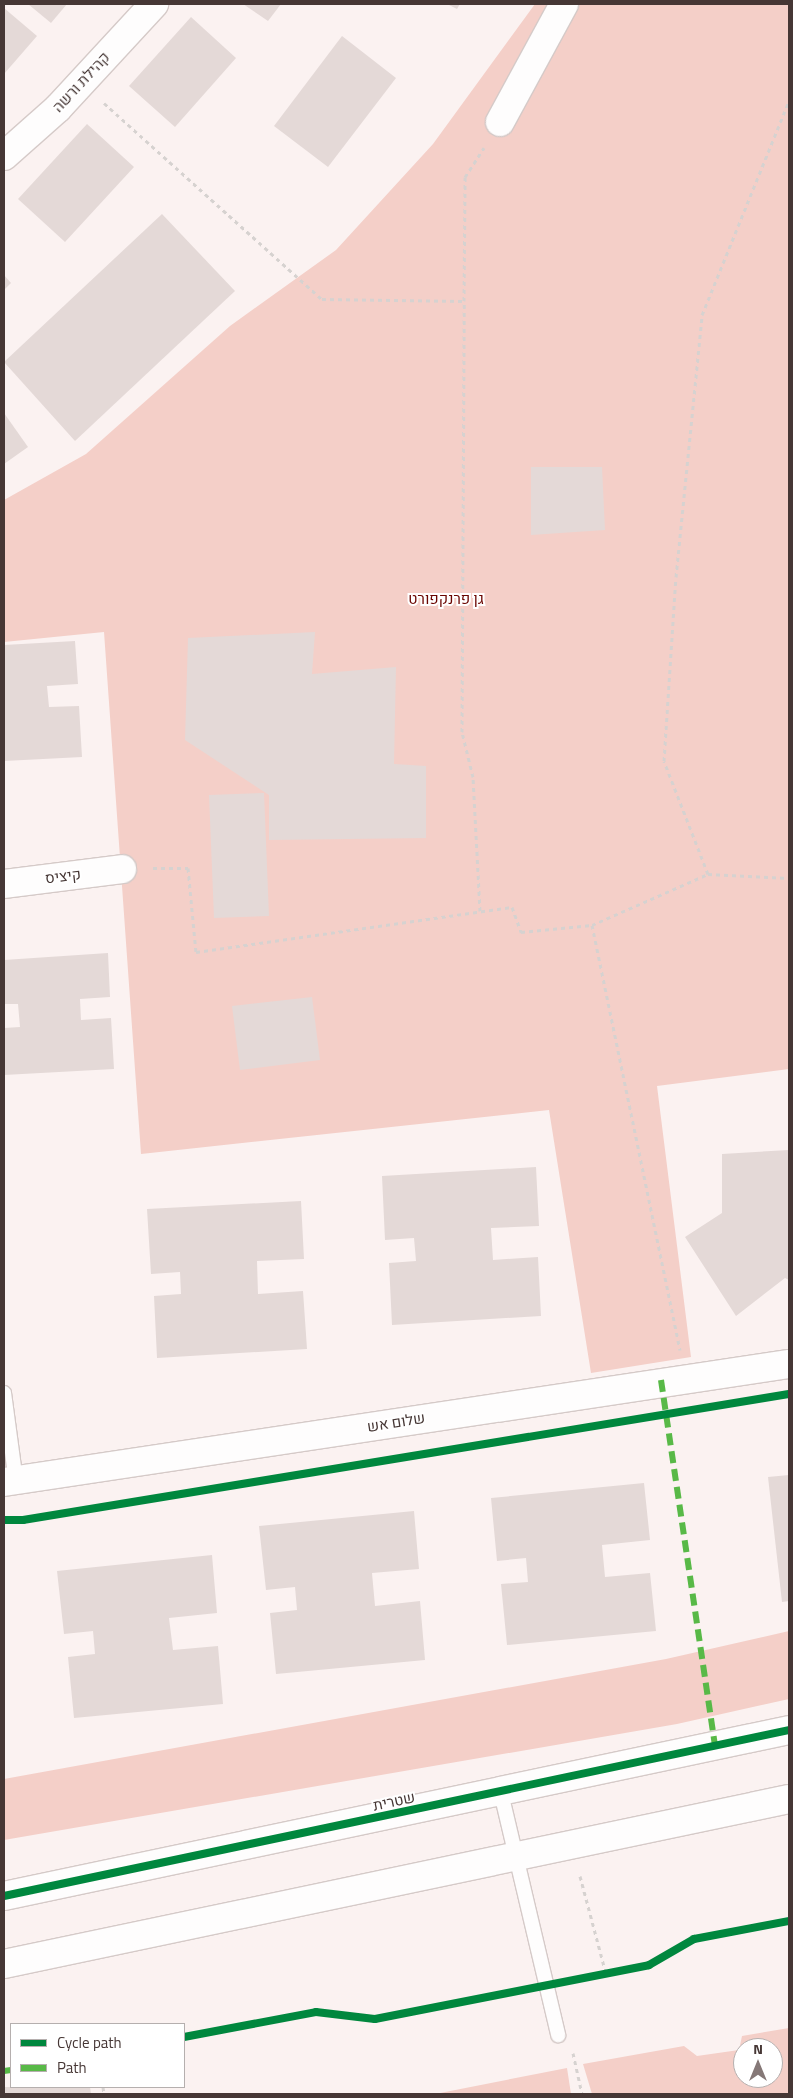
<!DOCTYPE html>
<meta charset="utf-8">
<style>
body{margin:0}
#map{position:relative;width:793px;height:2098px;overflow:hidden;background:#fbf2f1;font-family:"Titillium Web",Heebo,sans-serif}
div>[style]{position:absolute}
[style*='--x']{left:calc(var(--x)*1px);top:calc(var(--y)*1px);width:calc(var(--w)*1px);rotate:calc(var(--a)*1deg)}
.green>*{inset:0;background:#f4cfc8}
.building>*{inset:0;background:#e4d9d7}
.path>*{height:3px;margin-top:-1.5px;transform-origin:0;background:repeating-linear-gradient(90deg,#d6d2d0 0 4px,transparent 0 8px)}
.roads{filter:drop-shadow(1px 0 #d5cac8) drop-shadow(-1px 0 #d5cac8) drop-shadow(0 1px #d5cac8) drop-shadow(0 -1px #d5cac8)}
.service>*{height:14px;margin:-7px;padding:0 7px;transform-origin:7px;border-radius:7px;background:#fefdfd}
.minor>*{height:28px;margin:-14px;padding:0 14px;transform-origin:14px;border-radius:14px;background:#fefdfd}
.tertiary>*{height:28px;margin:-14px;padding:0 14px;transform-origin:14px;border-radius:14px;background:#fefdfd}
.quiet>*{height:6px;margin-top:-3px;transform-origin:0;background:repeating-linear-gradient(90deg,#58b947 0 12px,transparent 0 18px)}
.cycleway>*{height:8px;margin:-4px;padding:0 4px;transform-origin:4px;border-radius:4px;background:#00873e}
span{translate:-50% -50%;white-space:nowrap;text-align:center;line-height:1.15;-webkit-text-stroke:4px #fff;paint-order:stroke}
.street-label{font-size:15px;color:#463735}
.park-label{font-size:15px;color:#6a0501}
.frame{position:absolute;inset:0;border:5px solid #463735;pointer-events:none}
.legend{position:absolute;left:10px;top:2023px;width:175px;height:65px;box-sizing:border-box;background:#fff;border:1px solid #b5afae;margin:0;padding:6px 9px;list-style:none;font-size:15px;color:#463735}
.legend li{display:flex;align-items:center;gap:10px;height:25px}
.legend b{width:25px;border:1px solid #b5afae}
.north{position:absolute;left:733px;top:2038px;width:50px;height:50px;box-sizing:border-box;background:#fff;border:1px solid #b5afae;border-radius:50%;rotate:0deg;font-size:14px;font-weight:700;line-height:20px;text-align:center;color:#463735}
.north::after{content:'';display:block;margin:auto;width:18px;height:22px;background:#857877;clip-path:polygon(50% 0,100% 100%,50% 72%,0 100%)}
</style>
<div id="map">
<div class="green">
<div style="clip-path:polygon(535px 4px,789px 4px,789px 1069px,657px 1086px,691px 1357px,591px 1373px,549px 1110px,141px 1154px,104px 632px,4px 642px,4px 500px,86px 454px,230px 326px,336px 250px,433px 144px)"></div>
<div style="clip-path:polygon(789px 1631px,789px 1699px,677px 1724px,4px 1840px,4px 1779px,666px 1659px)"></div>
<div style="clip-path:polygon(evenodd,789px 2028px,789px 2094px,592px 2094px,583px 2064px,684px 2046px,697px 2056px,739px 2050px,742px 2036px,789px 2028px,743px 2048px,773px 2048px,773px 2078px,743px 2078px,743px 2048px)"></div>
<div style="clip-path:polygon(567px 2068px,571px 2094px,435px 2094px)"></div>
</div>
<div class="building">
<div style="clip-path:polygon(28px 4px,67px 4px,51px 23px)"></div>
<div style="clip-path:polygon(243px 4px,281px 4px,268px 21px)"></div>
<div style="clip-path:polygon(447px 4px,460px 4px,457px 9px)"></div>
<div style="clip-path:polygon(4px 8px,37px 36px,4px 74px)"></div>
<div style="clip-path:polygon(191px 17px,236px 58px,175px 127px,129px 86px)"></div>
<div style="clip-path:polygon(342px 36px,396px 78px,328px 167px,274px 126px)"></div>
<div style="clip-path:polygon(87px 124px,134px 167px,65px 242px,18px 199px)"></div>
<div style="clip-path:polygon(162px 214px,235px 291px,75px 441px,4px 362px)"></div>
<div style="clip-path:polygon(4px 275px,11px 283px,4px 290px)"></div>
<div style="clip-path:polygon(4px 413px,28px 447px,4px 464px)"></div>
<div style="clip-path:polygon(531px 467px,602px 467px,605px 530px,531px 535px)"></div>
<div style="clip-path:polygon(315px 632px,312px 674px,396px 667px,394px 764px,426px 766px,426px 838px,269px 840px,269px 795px,185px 740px,188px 638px)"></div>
<div style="clip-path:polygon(75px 641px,78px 684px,47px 686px,49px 707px,79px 706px,82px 757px,4px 761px,4px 645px)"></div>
<div style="clip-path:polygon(264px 793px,269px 916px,214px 918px,209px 795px)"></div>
<div style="clip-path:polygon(108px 953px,110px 997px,80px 999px,81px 1020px,111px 1018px,114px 1069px,4px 1075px,4px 1028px,20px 1027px,18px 1004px,4px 1004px,4px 960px)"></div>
<div style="clip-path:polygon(312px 997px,320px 1060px,240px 1070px,232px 1006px)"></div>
<div style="clip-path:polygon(789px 1150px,789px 1280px,785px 1278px,736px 1316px,685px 1237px,722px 1213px,722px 1154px)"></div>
<div style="clip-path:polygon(536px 1167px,539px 1226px,491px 1228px,493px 1260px,538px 1257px,541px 1316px,392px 1325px,389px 1263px,416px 1261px,414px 1238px,385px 1240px,382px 1176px)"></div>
<div style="clip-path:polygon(301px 1201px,304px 1259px,257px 1261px,258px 1294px,303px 1291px,307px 1349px,157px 1358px,154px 1296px,181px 1294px,180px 1272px,151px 1274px,147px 1209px)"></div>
<div style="clip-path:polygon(789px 1475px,789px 1601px,782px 1602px,768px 1477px)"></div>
<div style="clip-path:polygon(644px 1483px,650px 1540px,602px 1545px,605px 1577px,650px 1573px,656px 1631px,507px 1645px,501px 1584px,528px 1582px,526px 1558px,497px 1561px,491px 1498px)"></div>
<div style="clip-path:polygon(414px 1511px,419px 1569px,372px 1573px,375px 1606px,420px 1601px,425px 1660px,276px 1674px,270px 1613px,297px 1610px,295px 1587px,266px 1590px,259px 1526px)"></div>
<div style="clip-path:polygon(212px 1555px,217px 1613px,169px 1618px,173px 1650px,218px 1646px,223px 1704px,74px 1718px,68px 1657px,95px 1654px,93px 1631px,64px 1634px,57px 1571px)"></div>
<div style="clip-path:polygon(4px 2087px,90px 2087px,91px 2094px,4px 2094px)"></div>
</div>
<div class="path">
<div style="--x:104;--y:103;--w:293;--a:42"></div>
<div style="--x:322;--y:299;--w:142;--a:0.8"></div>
<div style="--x:153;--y:868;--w:35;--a:0"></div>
<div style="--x:188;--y:868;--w:84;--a:84.6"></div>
<div style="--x:196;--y:952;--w:319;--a:-8.1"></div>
<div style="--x:512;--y:907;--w:27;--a:70"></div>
<div style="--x:521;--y:932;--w:71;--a:-5.6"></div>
<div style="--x:592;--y:925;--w:434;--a:78.3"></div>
<div style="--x:708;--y:874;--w:121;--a:-111.3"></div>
<div style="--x:664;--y:761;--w:184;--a:-86.3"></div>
<div style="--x:676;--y:577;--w:263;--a:-84.3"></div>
<div style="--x:702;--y:315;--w:231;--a:-67.9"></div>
<div style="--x:480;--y:911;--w:134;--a:-93"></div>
<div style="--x:473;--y:777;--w:46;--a:-103.7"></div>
<div style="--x:462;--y:732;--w:431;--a:-89.7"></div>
<div style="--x:464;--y:301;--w:124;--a:-89.5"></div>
<div style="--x:465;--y:177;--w:35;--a:-57"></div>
<div style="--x:592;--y:925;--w:127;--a:-23.7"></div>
<div style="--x:708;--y:874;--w:81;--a:2.8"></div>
<div style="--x:580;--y:1876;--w:101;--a:75.1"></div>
<div style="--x:573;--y:2053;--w:42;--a:77.6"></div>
<div style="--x:103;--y:2087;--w:7;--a:82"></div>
</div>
<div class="roads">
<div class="service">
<div style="--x:4;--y:1393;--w:90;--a:82.3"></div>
<div style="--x:501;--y:1793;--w:249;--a:76.7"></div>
</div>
<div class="minor">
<div style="--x:500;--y:122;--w:134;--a:-61.5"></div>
<div style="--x:4;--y:156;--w:72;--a:-41.6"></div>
<div style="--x:58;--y:108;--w:142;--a:-47.3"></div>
<div style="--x:4;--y:884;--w:119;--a:-7.2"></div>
</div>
<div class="tertiary">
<div style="--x:4;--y:1482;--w:794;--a:-8.55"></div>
<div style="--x:4;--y:1896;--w:802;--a:-11.94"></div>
<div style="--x:4;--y:1964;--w:802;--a:-11.87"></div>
</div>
</div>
<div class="quiet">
<div style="--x:661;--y:1380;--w:369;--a:81.6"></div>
<div style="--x:4;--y:2071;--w:7;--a:-8"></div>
</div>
<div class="cycleway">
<div style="--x:4;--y:1520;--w:19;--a:0"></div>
<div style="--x:23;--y:1520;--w:776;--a:-9.34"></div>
<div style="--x:4;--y:1896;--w:802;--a:-11.94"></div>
<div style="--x:184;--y:2037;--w:134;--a:-10.7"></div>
<div style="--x:316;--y:2012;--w:59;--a:6.8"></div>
<div style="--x:375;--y:2019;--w:279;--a:-11.1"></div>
<div style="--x:649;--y:1965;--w:52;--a:-30"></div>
<div style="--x:694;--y:1939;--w:97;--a:-10.7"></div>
</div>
<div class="street-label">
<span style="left:81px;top:82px;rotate:-47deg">קהילת ורשה</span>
<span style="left:63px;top:876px;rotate:-7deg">קיציס</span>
<span style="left:396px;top:1422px;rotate:-9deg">שלום אש</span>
<span style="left:394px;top:1801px;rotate:-12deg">שטרית</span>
</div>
<div class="park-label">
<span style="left:446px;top:599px">גן פרנקפורט</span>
</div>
<div class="frame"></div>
<ul class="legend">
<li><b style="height:6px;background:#00873e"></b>Cycle path</li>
<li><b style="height:6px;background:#58b947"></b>Path</li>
</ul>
<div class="north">N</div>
</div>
